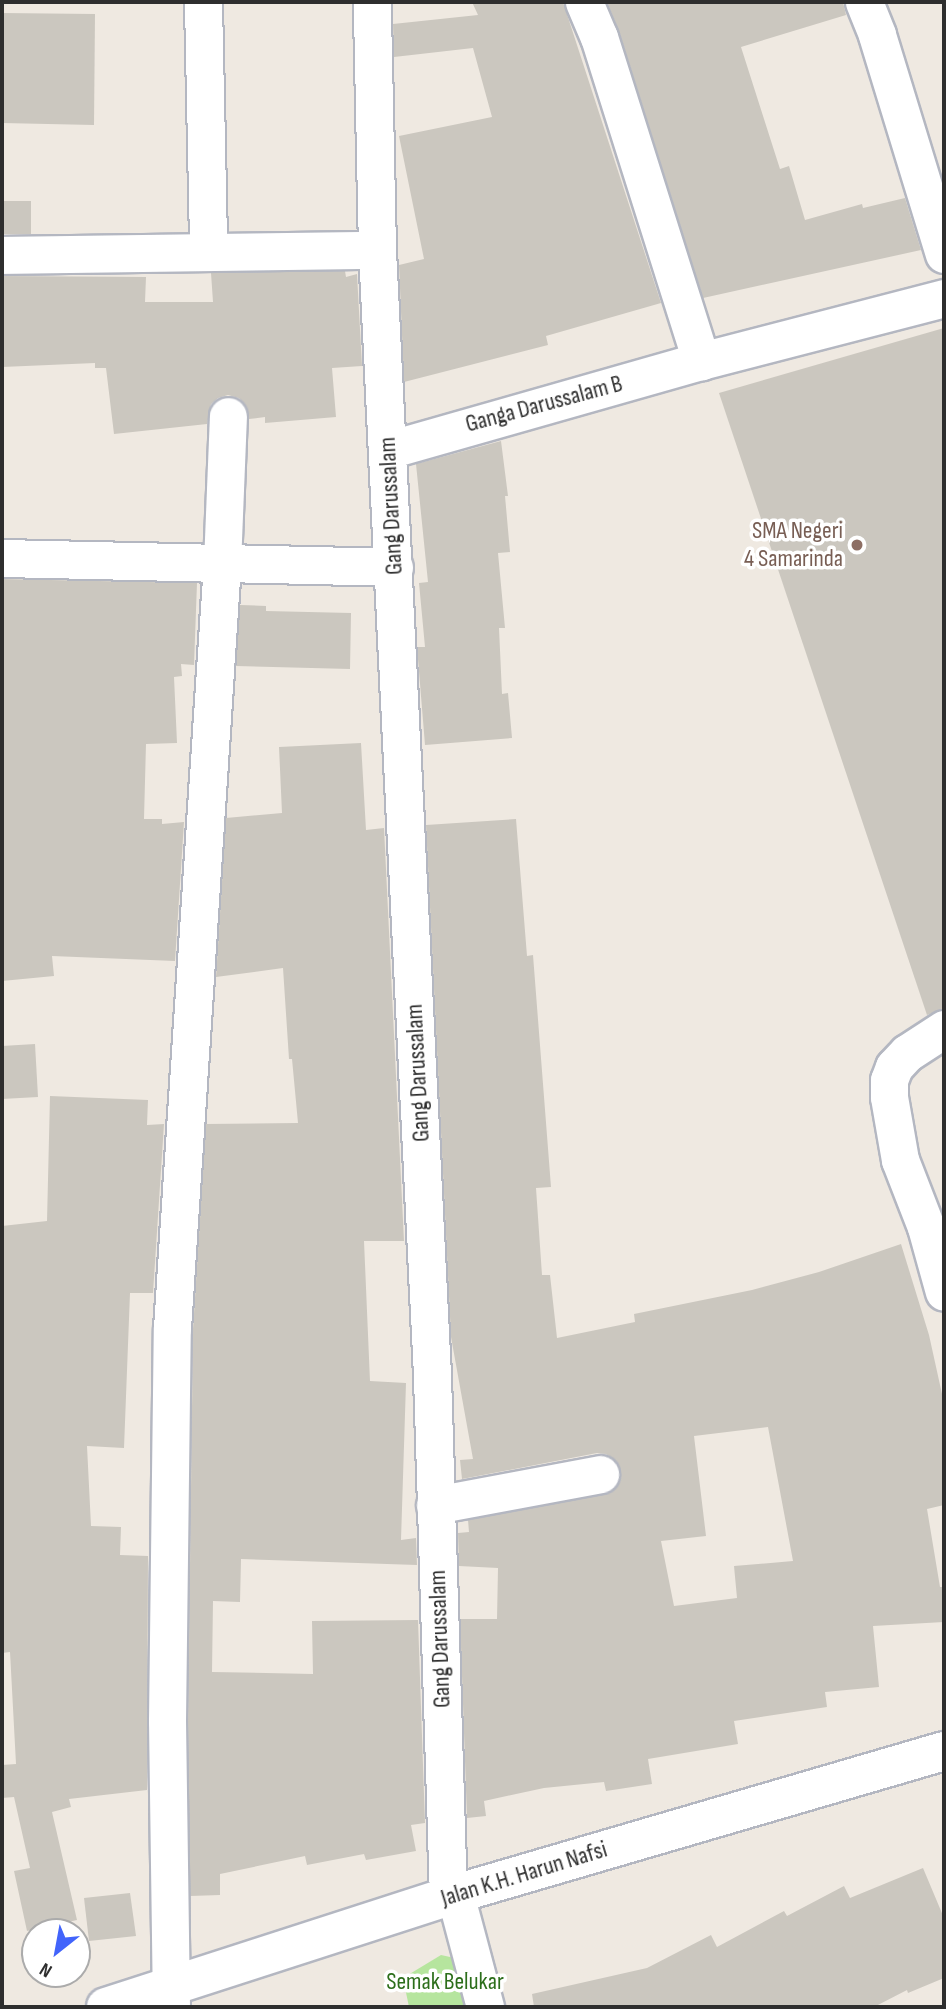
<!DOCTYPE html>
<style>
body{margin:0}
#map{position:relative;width:946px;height:2009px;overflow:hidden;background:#efe9e1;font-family:"Sofia Sans Condensed",sans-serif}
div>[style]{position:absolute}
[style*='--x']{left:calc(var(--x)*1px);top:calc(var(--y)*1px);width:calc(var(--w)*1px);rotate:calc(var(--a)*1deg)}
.green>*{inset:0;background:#b6e59e}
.building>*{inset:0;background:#cbc7bf}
.roads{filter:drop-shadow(2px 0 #b4b7c1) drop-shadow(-2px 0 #b4b7c1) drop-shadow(0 2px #b4b7c1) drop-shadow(0 -2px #b4b7c1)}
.minor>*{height:37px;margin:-18.5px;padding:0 18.5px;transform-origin:18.5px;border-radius:18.5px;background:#fff}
.secondary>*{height:38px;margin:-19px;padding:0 19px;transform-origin:19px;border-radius:19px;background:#fff}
.dots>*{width:19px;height:19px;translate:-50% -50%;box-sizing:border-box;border:4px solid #fff;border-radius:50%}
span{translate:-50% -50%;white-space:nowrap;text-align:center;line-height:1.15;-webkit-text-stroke:7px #fff;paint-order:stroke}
.street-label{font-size:24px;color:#2e2e2e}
.education-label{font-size:24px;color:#785e54}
.right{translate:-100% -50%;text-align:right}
.park-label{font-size:24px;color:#2c6e1b}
.frame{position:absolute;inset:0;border:4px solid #2e2e2e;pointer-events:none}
.north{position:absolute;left:21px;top:1918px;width:70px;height:70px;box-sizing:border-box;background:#fff;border:2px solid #ababab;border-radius:50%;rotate:211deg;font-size:19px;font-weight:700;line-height:28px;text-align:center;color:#2e2e2e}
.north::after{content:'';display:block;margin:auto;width:24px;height:32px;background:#4264fb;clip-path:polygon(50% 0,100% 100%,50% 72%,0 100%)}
</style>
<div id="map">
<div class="green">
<div style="clip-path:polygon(441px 1955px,473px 1962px,475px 2007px,409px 2007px,403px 1978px)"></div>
</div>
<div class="building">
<div style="clip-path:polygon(472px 2px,563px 2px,661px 303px,546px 336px,548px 345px,404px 382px,399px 265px,424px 259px,399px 136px,492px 117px,473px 48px,394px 57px,393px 24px,478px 15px)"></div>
<div style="clip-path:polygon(607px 2px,843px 2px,846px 15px,741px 47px,780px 169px,789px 166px,805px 220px,862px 204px,863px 208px,905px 198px,921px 250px,703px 298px,619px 31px)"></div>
<div style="clip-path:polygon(2px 13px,95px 14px,94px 125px,2px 123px)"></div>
<div style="clip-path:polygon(2px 201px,31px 201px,31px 234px,2px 234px)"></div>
<div style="clip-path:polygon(345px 271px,346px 277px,357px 274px,362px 366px,332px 368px,336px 417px,265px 423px,265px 417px,249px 419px,246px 406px,239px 398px,228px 395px,218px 398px,211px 404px,207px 424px,114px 434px,106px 368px,95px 368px,95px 363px,2px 367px,2px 276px,146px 277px,145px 302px,213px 302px,211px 273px)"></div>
<div style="clip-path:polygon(944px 328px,944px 1008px,927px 1015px,719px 393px)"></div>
<div style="clip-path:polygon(501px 441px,508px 496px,505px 496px,510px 552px,498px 553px,505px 628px,499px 628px,502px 694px,508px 693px,512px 738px,425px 745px,417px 647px,425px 647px,419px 583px,428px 582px,416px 464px)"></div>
<div style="clip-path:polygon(2px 579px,197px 583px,194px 665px,181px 664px,182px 676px,174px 677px,177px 743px,146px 744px,144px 819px,162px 819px,162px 824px,184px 822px,175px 961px,52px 956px,54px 976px,2px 981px)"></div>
<div style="clip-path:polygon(240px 605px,266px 606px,266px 611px,351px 613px,350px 669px,236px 666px)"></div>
<div style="clip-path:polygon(361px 743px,366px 830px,384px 828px,404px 1241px,364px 1241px,370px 1381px,406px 1383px,401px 1540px,416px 1538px,417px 1565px,241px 1559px,240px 1602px,213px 1601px,212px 1672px,313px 1674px,312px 1621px,418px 1620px,425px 1823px,411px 1825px,416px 1851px,366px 1860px,364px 1854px,307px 1865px,305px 1856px,220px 1874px,220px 1895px,190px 1896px,188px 1721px,193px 1329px,206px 1124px,298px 1123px,292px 1059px,289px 1059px,283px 968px,216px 977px,226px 818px,282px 813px,279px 747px)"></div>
<div style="clip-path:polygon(evenodd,516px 819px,527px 956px,533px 955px,551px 1187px,536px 1188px,542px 1275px,550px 1275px,557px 1338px,635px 1322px,634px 1314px,752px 1290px,819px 1272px,901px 1244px,929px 1335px,944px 1403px,944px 1505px,927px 1509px,940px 1587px,944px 1587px,944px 1622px,873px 1626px,879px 1687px,825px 1692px,827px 1707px,734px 1721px,738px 1744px,648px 1759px,652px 1784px,606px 1791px,604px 1782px,544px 1788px,484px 1801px,486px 1816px,467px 1818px,460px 1619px,497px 1619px,498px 1568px,459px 1566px,458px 1533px,469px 1532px,468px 1520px,605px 1494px,613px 1490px,620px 1482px,621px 1471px,615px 1460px,606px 1454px,597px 1453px,462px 1479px,460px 1460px,473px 1459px,451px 1337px,426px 825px,516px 819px,768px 1427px,793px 1561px,734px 1566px,737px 1598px,674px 1606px,661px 1541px,706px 1536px,694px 1436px,768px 1427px)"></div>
<div style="clip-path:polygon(35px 1044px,38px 1097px,2px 1099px,2px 1046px)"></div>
<div style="clip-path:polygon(50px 1096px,148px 1100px,147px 1125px,164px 1124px,153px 1293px,130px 1293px,124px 1448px,87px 1446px,91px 1526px,121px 1527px,120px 1555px,148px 1556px,147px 1790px,69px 1799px,71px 1807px,52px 1812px,77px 1920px,27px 1931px,14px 1871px,30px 1868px,14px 1797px,2px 1798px,2px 1765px,16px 1764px,10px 1652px,2px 1653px,2px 1226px,47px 1221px)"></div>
<div style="clip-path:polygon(923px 1868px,944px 1918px,944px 1978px,908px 1993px,907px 1990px,874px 2007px,534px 2007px,532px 1994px,647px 1968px,711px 1935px,717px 1947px,784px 1911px,787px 1916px,844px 1886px,850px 1898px)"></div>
<div style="clip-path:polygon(130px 1893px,136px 1936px,89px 1941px,84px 1898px)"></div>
</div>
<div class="roads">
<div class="minor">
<div style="--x:203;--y:2;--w:249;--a:88.8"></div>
<div style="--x:584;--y:2;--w:38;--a:67"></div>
<div style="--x:599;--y:37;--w:340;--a:72.5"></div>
<div style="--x:701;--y:361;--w:251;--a:-14.5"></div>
<div style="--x:864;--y:2;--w:35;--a:68"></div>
<div style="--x:877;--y:35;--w:229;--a:73"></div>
<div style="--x:377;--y:250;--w:1127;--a:87.2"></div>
<div style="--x:432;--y:1376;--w:520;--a:88.24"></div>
<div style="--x:2;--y:255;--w:375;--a:-0.8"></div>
<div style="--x:377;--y:250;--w:248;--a:-91.2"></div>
<div style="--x:388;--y:450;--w:325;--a:-15.9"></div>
<div style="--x:2;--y:558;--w:392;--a:1.3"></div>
<div style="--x:944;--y:1029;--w:44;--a:147"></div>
<div style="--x:907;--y:1053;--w:19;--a:133"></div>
<div style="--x:894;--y:1067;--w:14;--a:111"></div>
<div style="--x:889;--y:1080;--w:17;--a:90"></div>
<div style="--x:889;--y:1097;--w:64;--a:80.1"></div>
<div style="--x:900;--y:1160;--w:72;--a:68.8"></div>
<div style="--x:926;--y:1227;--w:67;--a:74.5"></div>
<div style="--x:435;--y:1505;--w:168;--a:-10.6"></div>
<div style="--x:455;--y:1894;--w:117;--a:75.1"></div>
<div style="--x:171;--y:2007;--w:286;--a:-90.8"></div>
<div style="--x:167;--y:1721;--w:393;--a:-89.3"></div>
<div style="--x:172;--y:1328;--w:766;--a:-86.26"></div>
<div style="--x:222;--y:564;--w:148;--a:-87.7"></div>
</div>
<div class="secondary">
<div style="--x:106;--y:2007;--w:367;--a:-17.9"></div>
<div style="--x:455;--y:1894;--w:509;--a:-16.3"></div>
</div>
</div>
<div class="dots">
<div style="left:857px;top:545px;background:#8d6e63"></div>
</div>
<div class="street-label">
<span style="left:544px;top:404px;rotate:-15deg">Ganga Darussalam B</span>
<span style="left:391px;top:506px;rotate:-93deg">Gang Darussalam</span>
<span style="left:418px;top:1073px;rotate:-93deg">Gang Darussalam</span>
<span style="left:440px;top:1639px;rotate:-92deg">Gang Darussalam</span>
<span style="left:524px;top:1874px;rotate:-17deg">Jalan K.H. Harun Nafsi</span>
</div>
<div class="education-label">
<span class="right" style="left:843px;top:545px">SMA Negeri<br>4 Samarinda</span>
</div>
<div class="park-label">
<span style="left:445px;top:1982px">Semak Belukar</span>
</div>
<div class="frame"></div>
<div class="north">N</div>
</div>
